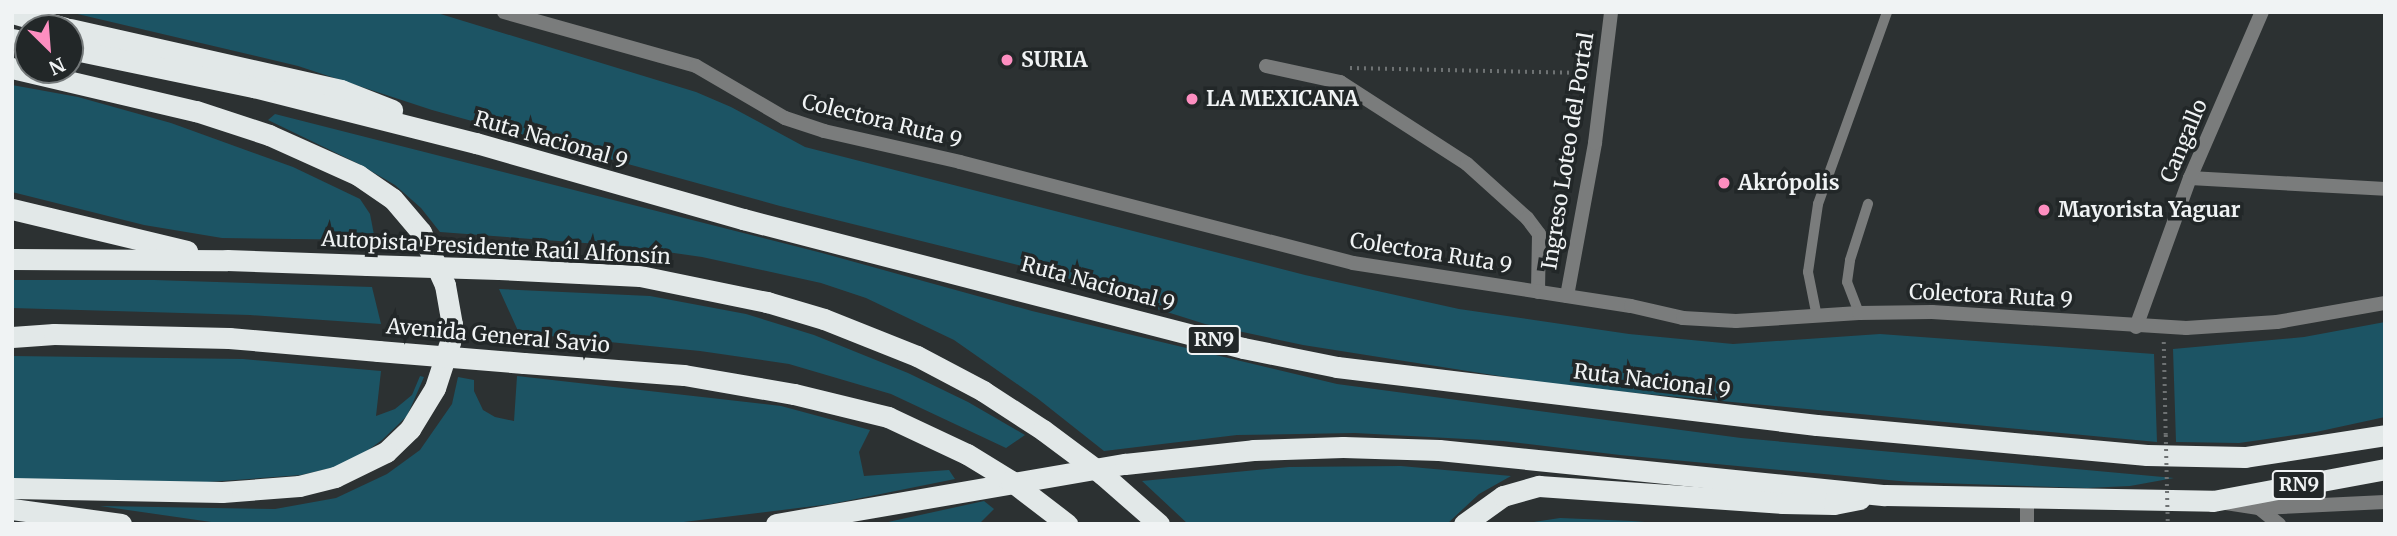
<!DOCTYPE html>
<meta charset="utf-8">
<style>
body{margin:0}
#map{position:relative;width:2397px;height:536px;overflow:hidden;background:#2c3132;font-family:Merriweather,serif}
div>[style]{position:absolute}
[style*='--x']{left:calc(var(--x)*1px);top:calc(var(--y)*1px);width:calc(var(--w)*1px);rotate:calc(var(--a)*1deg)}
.green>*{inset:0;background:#1c5464}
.path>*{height:3.5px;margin-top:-1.75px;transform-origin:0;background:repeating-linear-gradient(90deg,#6e7273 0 2px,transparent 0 7px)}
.service>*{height:10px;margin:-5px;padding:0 5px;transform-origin:5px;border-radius:5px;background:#7a7c7c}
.minor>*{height:14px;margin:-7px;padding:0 7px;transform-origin:7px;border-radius:7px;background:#7a7c7c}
.tertiary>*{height:14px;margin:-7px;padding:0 7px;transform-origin:7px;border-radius:7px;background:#7a7c7c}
.motorway>*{height:21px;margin:-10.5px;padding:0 10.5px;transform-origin:10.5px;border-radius:10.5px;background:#e2e8e8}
.path-bridge>*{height:3.5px;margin-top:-1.75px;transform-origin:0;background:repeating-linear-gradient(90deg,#6e7273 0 2px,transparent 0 7px)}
.motorway-bridge>*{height:21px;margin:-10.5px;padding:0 10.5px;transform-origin:10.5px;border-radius:10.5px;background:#e2e8e8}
.dots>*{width:19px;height:19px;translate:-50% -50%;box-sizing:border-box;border:4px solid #222728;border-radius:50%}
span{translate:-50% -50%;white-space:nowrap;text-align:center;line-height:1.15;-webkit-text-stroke:7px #222728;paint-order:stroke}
.shield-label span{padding:2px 5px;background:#222728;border:2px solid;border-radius:5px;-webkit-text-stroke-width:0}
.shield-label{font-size:19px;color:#f0f3f4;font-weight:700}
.poi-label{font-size:21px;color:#f0f3f4;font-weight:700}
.left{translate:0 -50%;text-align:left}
.street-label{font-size:21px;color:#f0f3f4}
.frame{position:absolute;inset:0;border:14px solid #f0f3f4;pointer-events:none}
.north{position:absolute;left:14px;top:14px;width:70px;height:70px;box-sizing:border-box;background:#222728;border:2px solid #74797a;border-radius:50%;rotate:155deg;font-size:19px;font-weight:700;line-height:28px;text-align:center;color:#f0f3f4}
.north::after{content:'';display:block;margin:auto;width:24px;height:32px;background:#fd8ec0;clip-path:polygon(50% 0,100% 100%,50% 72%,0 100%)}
</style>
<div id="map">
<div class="green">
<div style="clip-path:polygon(69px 12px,434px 12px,696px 92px,731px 107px,805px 147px,1305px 275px,1459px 309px,1629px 334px,1733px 344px,1880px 334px,2154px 354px,2157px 442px,1562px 386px,1303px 345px,1205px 324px,1018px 265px,780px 206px,432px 110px,298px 66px)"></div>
<div style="clip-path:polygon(12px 85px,78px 97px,171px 123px,293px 167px,360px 199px,370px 214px,375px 240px,222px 238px,144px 225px,12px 192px)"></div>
<div style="clip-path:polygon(275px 114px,822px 253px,1032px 311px,1337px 384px,1741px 438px,2174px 478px,2130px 486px,2087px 488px,1910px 482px,1620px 455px,1503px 441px,1355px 433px,1237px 435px,1104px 451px,1037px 398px,954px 340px,866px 298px,821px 283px,702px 257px,625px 246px,440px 232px,421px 208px,395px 185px,359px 164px,268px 120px)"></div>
<div style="clip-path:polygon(12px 280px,154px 280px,372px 287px,381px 324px,250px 315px,12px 308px)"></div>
<div style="clip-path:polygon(499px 289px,650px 296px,746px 314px,814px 335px,908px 373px,968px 402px,1025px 435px,1006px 448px,891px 394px,789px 364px,700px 351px,519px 333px)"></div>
<div style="clip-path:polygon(2385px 322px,2385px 417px,2316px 432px,2239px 443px,2176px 442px,2173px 349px,2304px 337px)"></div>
<div style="clip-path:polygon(12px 356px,243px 359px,381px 371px,376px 416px,395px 409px,412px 395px,420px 376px,424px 377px,407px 416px,382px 440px,349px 464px,301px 475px,208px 482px,12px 480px)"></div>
<div style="clip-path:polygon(517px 376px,781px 406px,870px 430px,859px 452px,864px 476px,949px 470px,955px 479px,831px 504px,667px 524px,225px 524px,100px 506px,275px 509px,336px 498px,387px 474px,420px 450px,452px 404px,458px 377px,474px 380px,474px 391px,483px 410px,495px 417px,514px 421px)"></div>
<div style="clip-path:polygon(1401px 466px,1511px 476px,1479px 494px,1447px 524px,1188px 524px,1142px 481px,1289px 467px)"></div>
<div style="clip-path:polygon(984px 501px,994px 509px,979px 524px,879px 524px)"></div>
<div style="clip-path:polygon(1560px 518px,1632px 521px,1671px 524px,1520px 524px)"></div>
</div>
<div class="path">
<div style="--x:1350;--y:68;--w:237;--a:1.2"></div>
<div style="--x:2164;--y:342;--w:93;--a:88.8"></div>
</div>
<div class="service">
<div style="--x:1859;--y:313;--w:33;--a:-111"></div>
<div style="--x:1847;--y:282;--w:22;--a:-82"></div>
<div style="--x:1850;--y:260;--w:59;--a:-72.2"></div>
<div style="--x:1817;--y:317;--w:46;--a:-101.3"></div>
<div style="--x:1808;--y:272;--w:69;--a:-81.6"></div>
<div style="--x:1818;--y:204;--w:204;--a:-70.2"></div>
</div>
<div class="minor">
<div style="--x:1266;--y:66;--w:76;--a:12.2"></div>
<div style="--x:1340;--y:82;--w:151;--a:32.8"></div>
<div style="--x:1467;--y:164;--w:81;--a:42"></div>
<div style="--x:1527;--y:218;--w:20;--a:53"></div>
<div style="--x:1539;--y:234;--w:58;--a:91"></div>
<div style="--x:2190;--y:178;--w:195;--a:3.2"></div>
<div style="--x:1567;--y:296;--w:156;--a:-79.6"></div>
<div style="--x:1595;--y:143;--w:132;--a:-83"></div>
<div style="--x:2136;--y:327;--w:158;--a:-70.1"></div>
<div style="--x:2190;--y:178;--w:181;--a:-66.6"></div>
<div style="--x:2259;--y:508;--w:26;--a:39"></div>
<div style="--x:2027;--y:524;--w:27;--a:-90"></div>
</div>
<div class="tertiary">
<div style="--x:504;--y:12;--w:199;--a:15.7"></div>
<div style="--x:696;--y:66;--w:103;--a:30.3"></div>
<div style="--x:785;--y:118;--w:41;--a:18.4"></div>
<div style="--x:824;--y:131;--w:139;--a:12.8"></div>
<div style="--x:960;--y:162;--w:406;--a:14.4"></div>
<div style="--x:1353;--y:263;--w:281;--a:8.8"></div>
<div style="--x:1631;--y:306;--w:53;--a:13"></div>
<div style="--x:1683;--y:318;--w:53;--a:3.2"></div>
<div style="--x:1736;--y:321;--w:123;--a:-3.7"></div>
<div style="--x:1859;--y:313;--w:73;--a:-0.8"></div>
<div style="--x:1932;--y:312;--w:255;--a:3.6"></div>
<div style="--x:2186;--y:328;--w:91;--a:-3.8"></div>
<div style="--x:2277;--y:322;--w:110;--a:-10"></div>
<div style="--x:2226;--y:503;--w:33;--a:9"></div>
<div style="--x:2259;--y:508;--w:126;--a:-2.7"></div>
</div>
<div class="motorway">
<div style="--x:12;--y:13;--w:55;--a:15.8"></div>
<div style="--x:70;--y:29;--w:278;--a:12.7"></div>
<div style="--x:341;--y:90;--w:55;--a:21.4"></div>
<div style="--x:12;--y:39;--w:16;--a:11"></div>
<div style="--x:70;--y:49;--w:188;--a:11.7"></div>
<div style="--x:254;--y:87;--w:229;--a:14.2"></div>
<div style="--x:476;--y:143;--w:278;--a:15.9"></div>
<div style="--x:743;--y:219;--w:516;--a:14.47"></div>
<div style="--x:1243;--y:348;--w:96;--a:11.4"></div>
<div style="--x:1337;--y:367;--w:483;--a:6.9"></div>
<div style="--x:1817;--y:425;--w:331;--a:5.2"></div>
<div style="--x:2147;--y:455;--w:98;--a:1.2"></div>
<div style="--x:2245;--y:457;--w:142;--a:-8.9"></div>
<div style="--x:12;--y:68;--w:189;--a:13.2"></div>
<div style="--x:196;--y:111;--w:77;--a:18.2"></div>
<div style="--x:269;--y:135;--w:98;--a:24.2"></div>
<div style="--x:358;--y:175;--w:42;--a:34.4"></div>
<div style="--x:393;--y:199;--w:43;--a:49.7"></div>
<div style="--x:421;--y:232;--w:58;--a:65.6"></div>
<div style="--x:445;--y:285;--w:40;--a:80"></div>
<div style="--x:452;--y:324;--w:18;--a:96"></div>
<div style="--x:450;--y:342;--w:48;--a:108.1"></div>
<div style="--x:435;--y:388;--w:48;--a:121.4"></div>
<div style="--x:410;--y:429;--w:33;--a:136"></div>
<div style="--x:386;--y:452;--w:57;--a:153.9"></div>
<div style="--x:335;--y:477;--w:37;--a:166"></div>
<div style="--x:299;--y:486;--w:77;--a:175.5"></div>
<div style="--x:222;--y:492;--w:210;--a:-178.9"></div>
<div style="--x:12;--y:209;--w:180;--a:13.5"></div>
<div style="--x:12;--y:259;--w:215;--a:0.3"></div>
<div style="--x:227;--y:260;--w:140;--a:2"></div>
<div style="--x:499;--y:269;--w:141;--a:2.8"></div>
<div style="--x:640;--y:276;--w:130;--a:11.6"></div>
<div style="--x:767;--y:302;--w:59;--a:16.6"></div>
<div style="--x:824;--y:319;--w:100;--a:21.7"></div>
<div style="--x:917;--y:356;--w:75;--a:27.9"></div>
<div style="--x:983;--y:391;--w:72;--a:33"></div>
<div style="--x:12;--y:337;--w:42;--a:-4.1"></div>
<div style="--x:54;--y:334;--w:175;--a:1.3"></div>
<div style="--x:229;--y:338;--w:150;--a:5"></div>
<div style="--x:524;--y:363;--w:160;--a:4.3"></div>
<div style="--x:684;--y:375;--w:112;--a:9.8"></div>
<div style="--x:794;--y:394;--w:97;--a:13.7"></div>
<div style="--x:888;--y:417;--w:87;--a:25.1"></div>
<div style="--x:12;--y:509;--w:110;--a:7.8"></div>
<div style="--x:776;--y:524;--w:354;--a:-9.8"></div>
<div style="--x:1125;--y:464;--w:129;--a:-6.2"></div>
<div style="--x:1253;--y:450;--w:90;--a:-1.9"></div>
<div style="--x:1343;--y:447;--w:96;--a:1.8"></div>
<div style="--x:1439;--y:450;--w:448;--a:5.8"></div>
<div style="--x:1885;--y:495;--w:328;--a:1"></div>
<div style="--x:2213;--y:501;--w:175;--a:-10.5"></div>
<div style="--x:1464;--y:524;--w:48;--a:-35.7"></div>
<div style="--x:1503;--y:496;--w:37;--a:-16"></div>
<div style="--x:1539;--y:486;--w:245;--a:4"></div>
<div style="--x:1783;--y:503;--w:51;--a:1.1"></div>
<div style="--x:1834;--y:504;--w:26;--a:-11"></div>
</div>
<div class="path-bridge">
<div style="--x:2166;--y:435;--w:89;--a:88.7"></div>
</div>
<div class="motorway-bridge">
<div style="--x:367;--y:265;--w:132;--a:1.7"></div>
<div style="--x:378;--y:351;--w:146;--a:4.7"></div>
<div style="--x:1043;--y:430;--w:74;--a:36.7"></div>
<div style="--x:1102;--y:474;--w:76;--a:41.3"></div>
<div style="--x:967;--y:454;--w:52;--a:31.5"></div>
<div style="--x:1011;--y:481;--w:71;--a:37.5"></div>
</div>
<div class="dots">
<div style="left:1007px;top:60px;background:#fd8ec0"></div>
<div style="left:1192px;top:99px;background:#fd8ec0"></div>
<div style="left:1724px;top:183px;background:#fd8ec0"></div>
<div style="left:2044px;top:210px;background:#fd8ec0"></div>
</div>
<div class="shield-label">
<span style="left:1214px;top:340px">RN9</span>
<span style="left:2299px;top:485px">RN9</span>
</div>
<div class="poi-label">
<span class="left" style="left:1021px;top:60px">SURIA</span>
<span class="left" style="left:1206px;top:99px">LA MEXICANA</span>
<span class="left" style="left:1738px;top:183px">Akrópolis</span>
<span class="left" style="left:2058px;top:210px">Mayorista Yaguar</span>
</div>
<div class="street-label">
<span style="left:882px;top:121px;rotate:14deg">Colectora Ruta 9</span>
<span style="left:551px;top:140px;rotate:16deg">Ruta Nacional 9</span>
<span style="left:2184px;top:141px;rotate:-67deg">Cangallo</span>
<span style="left:1568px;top:151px;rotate:-81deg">Ingreso Loteo del Portal</span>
<span style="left:496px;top:248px;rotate:3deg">Autopista Presidente Raúl Alfonsín</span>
<span style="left:1431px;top:253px;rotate:9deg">Colectora Ruta 9</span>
<span style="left:1098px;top:284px;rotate:15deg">Ruta Nacional 9</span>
<span style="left:1991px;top:296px;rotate:3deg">Colectora Ruta 9</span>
<span style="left:498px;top:336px;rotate:5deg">Avenida General Savio</span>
<span style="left:1652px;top:381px;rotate:7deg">Ruta Nacional 9</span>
</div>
<div class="frame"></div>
<div class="north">N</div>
</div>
